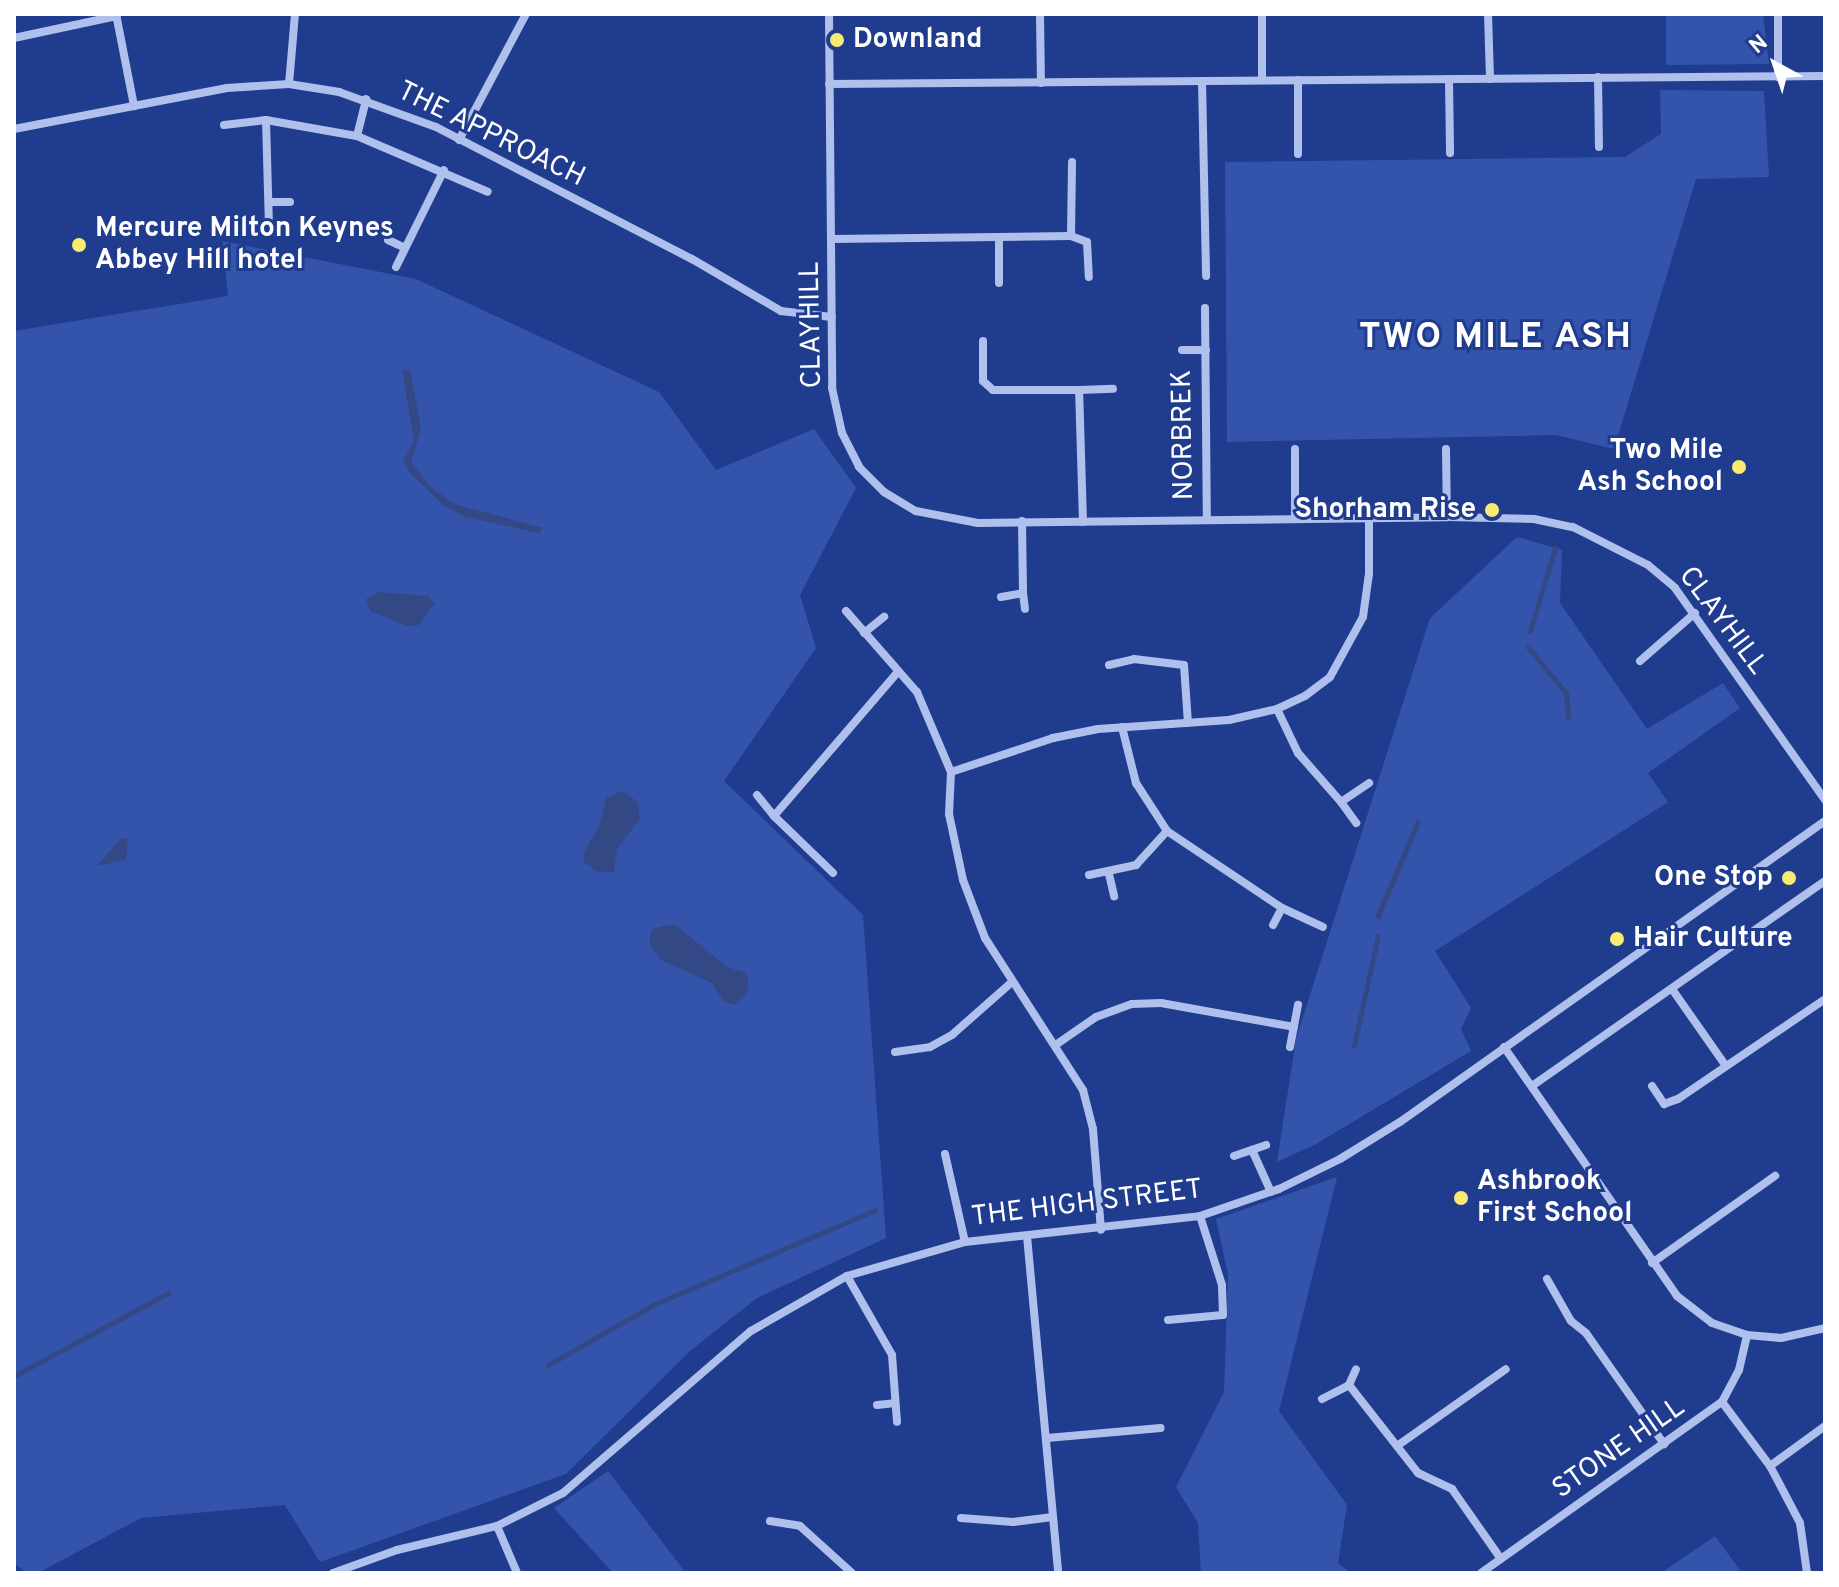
<!DOCTYPE html>
<style>
body{margin:0}
#map{position:relative;width:1839px;height:1587px;overflow:hidden;background:#203c8e;font-family:Overpass,sans-serif}
div>[style]{position:absolute}
[style*='--x']{left:calc(var(--x)*1px);top:calc(var(--y)*1px);width:calc(var(--w)*1px);rotate:calc(var(--a)*1deg)}
.green>*{inset:0;background:#3454ac}
.water>*{inset:0;background:#344886}
.stream>*{height:5px;margin:-2.5px;padding:0 2.5px;transform-origin:2.5px;border-radius:2.5px;background:#344886}
.minor>*{height:8px;margin:-4px;padding:0 4px;transform-origin:4px;border-radius:4px;background:#b0c0ec}
.dots>*{width:22px;height:22px;translate:-50% -50%;box-sizing:border-box;border:4px solid #203c8e;border-radius:50%}
span{translate:-50% -50%;white-space:nowrap;text-align:center;line-height:1.15;-webkit-text-stroke:6px #203c8e;paint-order:stroke}
.poi-label{font-size:28px;color:#fff;font-weight:700}
.left{translate:0 -50%;text-align:left}
.right{translate:-100% -50%;text-align:right}
.street-label{font-size:28px;color:#fff}
.district-label{font-size:36px;color:#fff;font-weight:700;letter-spacing:2px}
.frame{position:absolute;inset:0;border:16px solid #fff;pointer-events:none}
.north{position:absolute;left:1735px;top:24px;width:80px;height:80px;-webkit-text-stroke:6px #203c8e;paint-order:stroke;rotate:320deg;font-size:22px;font-weight:700;line-height:32px;text-align:center;color:#fff}
.north::after{content:'';display:block;margin:auto;width:28px;height:36px;background:#fff;clip-path:polygon(50% 0,100% 100%,50% 72%,0 100%)}
</style>
<div id="map">
<div class="green">
<div style="clip-path:polygon(1666px 14px,1763px 14px,1769px 64px,1666px 65px)"></div>
<div style="clip-path:polygon(1660px 90px,1764px 91px,1769px 177px,1696px 179px,1614px 449px,1556px 435px,1227px 442px,1225px 162px,1625px 157px,1661px 134px)"></div>
<div style="clip-path:polygon(222px 241px,416px 279px,659px 392px,716px 470px,814px 429px,856px 488px,800px 595px,816px 648px,724px 781px,863px 915px,886px 1238px,757px 1298px,690px 1351px,566px 1474px,320px 1562px,285px 1505px,141px 1518px,38px 1573px,28px 1573px,14px 1564px,14px 331px,228px 296px)"></div>
<div style="clip-path:polygon(1517px 537px,1562px 550px,1560px 603px,1647px 729px,1723px 683px,1740px 708px,1648px 773px,1668px 802px,1435px 951px,1471px 1008px,1461px 1029px,1471px 1051px,1316px 1144px,1277px 1162px,1296px 1039px,1430px 618px)"></div>
<div style="clip-path:polygon(1337px 1177px,1279px 1411px,1347px 1505px,1338px 1563px,1351px 1573px,1201px 1573px,1198px 1523px,1176px 1487px,1224px 1392px,1228px 1274px,1216px 1219px)"></div>
<div style="clip-path:polygon(608px 1471px,686px 1573px,613px 1573px,554px 1508px)"></div>
<div style="clip-path:polygon(1715px 1536px,1742px 1573px,1661px 1573px)"></div>
</div>
<div class="water">
<div style="clip-path:polygon(402px 369px,410px 371px,421px 428px,411px 462px,431px 487px,454px 504px,543px 528px,539px 533px,465px 517px,443px 505px,411px 474px,403px 461px,414px 442px)"></div>
<div style="clip-path:polygon(379px 592px,428px 596px,435px 603px,419px 625px,408px 626px,370px 611px,366px 599px)"></div>
<div style="clip-path:polygon(622px 791px,638px 802px,640px 819px,617px 849px,614px 872px,598px 872px,584px 862px,583px 854px,599px 826px,606px 798px)"></div>
<div style="clip-path:polygon(1417px 819px,1421px 823px,1380px 920px,1375px 917px)"></div>
<div style="clip-path:polygon(122px 838px,128px 839px,126px 860px,96px 866px)"></div>
<div style="clip-path:polygon(674px 924px,727px 967px,747px 973px,749px 988px,744px 997px,735px 1005px,724px 1002px,712px 983px,661px 960px,649px 943px,652px 929px)"></div>
</div>
<div class="stream">
<div style="--x:1530;--y:631;--w:87;--a:-73.2"></div>
<div style="--x:1528;--y:647;--w:60;--a:50.4"></div>
<div style="--x:1566;--y:693;--w:24;--a:85"></div>
<div style="--x:1354;--y:1045;--w:112;--a:-77.6"></div>
<div style="--x:548;--y:1365;--w:123;--a:-29.7"></div>
<div style="--x:655;--y:1304;--w:239;--a:-23.1"></div>
<div style="--x:14;--y:1376;--w:175;--a:-28.3"></div>
</div>
<div class="minor">
<div style="--x:116;--y:14;--w:94;--a:78.9"></div>
<div style="--x:829;--y:14;--w:374;--a:89.5"></div>
<div style="--x:832;--y:388;--w:46;--a:77.5"></div>
<div style="--x:842;--y:433;--w:38;--a:63"></div>
<div style="--x:859;--y:467;--w:35;--a:45"></div>
<div style="--x:884;--y:492;--w:37;--a:31"></div>
<div style="--x:916;--y:511;--w:63;--a:11"></div>
<div style="--x:978;--y:523;--w:469;--a:-0.7"></div>
<div style="--x:1447;--y:517;--w:87;--a:1.3"></div>
<div style="--x:1534;--y:519;--w:40;--a:12"></div>
<div style="--x:1573;--y:527;--w:84;--a:26.9"></div>
<div style="--x:1648;--y:565;--w:35;--a:40"></div>
<div style="--x:1675;--y:588;--w:260;--a:54.7"></div>
<div style="--x:1040;--y:14;--w:69;--a:89.2"></div>
<div style="--x:1488;--y:14;--w:65;--a:88.2"></div>
<div style="--x:14;--y:38;--w:105;--a:-12.1"></div>
<div style="--x:1598;--y:77;--w:70;--a:89.2"></div>
<div style="--x:1778;--y:77;--w:63;--a:-90"></div>
<div style="--x:1449;--y:79;--w:74;--a:89.2"></div>
<div style="--x:1262;--y:80;--w:66;--a:-90"></div>
<div style="--x:1298;--y:80;--w:74;--a:90"></div>
<div style="--x:1202;--y:81;--w:195;--a:88.8"></div>
<div style="--x:289;--y:84;--w:70;--a:-85.1"></div>
<div style="--x:829;--y:84;--w:996;--a:-0.46"></div>
<div style="--x:266;--y:120;--w:107;--a:88.4"></div>
<div style="--x:224;--y:125;--w:42;--a:-6.8"></div>
<div style="--x:266;--y:120;--w:92;--a:10"></div>
<div style="--x:357;--y:136;--w:142;--a:23.1"></div>
<div style="--x:14;--y:129;--w:217;--a:-10.9"></div>
<div style="--x:227;--y:88;--w:62;--a:-3.7"></div>
<div style="--x:289;--y:84;--w:51;--a:9.1"></div>
<div style="--x:339;--y:92;--w:103;--a:19.8"></div>
<div style="--x:436;--y:127;--w:288;--a:27.3"></div>
<div style="--x:692;--y:259;--w:103;--a:30.3"></div>
<div style="--x:781;--y:311;--w:51;--a:6.7"></div>
<div style="--x:357;--y:136;--w:38;--a:-76"></div>
<div style="--x:459;--y:140;--w:143;--a:-62"></div>
<div style="--x:269;--y:202;--w:21;--a:0"></div>
<div style="--x:1071;--y:236;--w:17;--a:21"></div>
<div style="--x:1087;--y:242;--w:35;--a:87"></div>
<div style="--x:999;--y:238;--w:45;--a:90"></div>
<div style="--x:832;--y:239;--w:239;--a:-0.7"></div>
<div style="--x:1071;--y:236;--w:74;--a:-89.2"></div>
<div style="--x:388;--y:240;--w:17;--a:25"></div>
<div style="--x:396;--y:267;--w:108;--a:-63.7"></div>
<div style="--x:1205;--y:308;--w:212;--a:89.5"></div>
<div style="--x:983;--y:341;--w:40;--a:90"></div>
<div style="--x:983;--y:381;--w:13;--a:42"></div>
<div style="--x:993;--y:390;--w:86;--a:0"></div>
<div style="--x:1182;--y:350;--w:24;--a:0"></div>
<div style="--x:1446;--y:449;--w:68;--a:89.2"></div>
<div style="--x:1295;--y:519;--w:70;--a:-90"></div>
<div style="--x:1083;--y:522;--w:132;--a:-91.7"></div>
<div style="--x:1079;--y:390;--w:34;--a:-2"></div>
<div style="--x:1023;--y:593;--w:16;--a:83"></div>
<div style="--x:1001;--y:597;--w:22;--a:-10"></div>
<div style="--x:1023;--y:593;--w:72;--a:-90.8"></div>
<div style="--x:846;--y:611;--w:108;--a:48.8"></div>
<div style="--x:917;--y:692;--w:87;--a:67"></div>
<div style="--x:951;--y:772;--w:42;--a:92.7"></div>
<div style="--x:949;--y:814;--w:67;--a:78"></div>
<div style="--x:963;--y:880;--w:62;--a:69.2"></div>
<div style="--x:985;--y:938;--w:181;--a:57.2"></div>
<div style="--x:1083;--y:1090;--w:40;--a:75.6"></div>
<div style="--x:1093;--y:1129;--w:101;--a:85.5"></div>
<div style="--x:864;--y:633;--w:26;--a:-39"></div>
<div style="--x:1640;--y:661;--w:73;--a:-41.1"></div>
<div style="--x:1109;--y:665;--w:26;--a:-13"></div>
<div style="--x:1134;--y:659;--w:50;--a:6.8"></div>
<div style="--x:1184;--y:665;--w:58;--a:86.1"></div>
<div style="--x:1277;--y:709;--w:49;--a:64.5"></div>
<div style="--x:1298;--y:753;--w:65;--a:48.7"></div>
<div style="--x:1341;--y:802;--w:34;--a:-34"></div>
<div style="--x:1122;--y:727;--w:58;--a:76"></div>
<div style="--x:1136;--y:783;--w:57;--a:57.1"></div>
<div style="--x:1167;--y:831;--w:138;--a:33.8"></div>
<div style="--x:1282;--y:908;--w:45;--a:24.9"></div>
<div style="--x:951;--y:772;--w:108;--a:-18.4"></div>
<div style="--x:1053;--y:738;--w:46;--a:-11.3"></div>
<div style="--x:1098;--y:729;--w:131;--a:-3.9"></div>
<div style="--x:1229;--y:720;--w:49;--a:-12.9"></div>
<div style="--x:1277;--y:709;--w:31;--a:-25"></div>
<div style="--x:1305;--y:696;--w:31;--a:-37"></div>
<div style="--x:1330;--y:677;--w:68;--a:-61.2"></div>
<div style="--x:1363;--y:617;--w:43;--a:-82.1"></div>
<div style="--x:1369;--y:574;--w:56;--a:-90"></div>
<div style="--x:757;--y:795;--w:27;--a:51"></div>
<div style="--x:774;--y:816;--w:190;--a:-49.3"></div>
<div style="--x:1341;--y:802;--w:26;--a:54"></div>
<div style="--x:774;--y:816;--w:82;--a:44"></div>
<div style="--x:1109;--y:874;--w:23;--a:77"></div>
<div style="--x:1089;--y:875;--w:48;--a:-12"></div>
<div style="--x:1136;--y:865;--w:46;--a:-47.6"></div>
<div style="--x:1273;--y:925;--w:19;--a:-62"></div>
<div style="--x:1672;--y:989;--w:94;--a:55"></div>
<div style="--x:1057;--y:1044;--w:47;--a:-34.7"></div>
<div style="--x:1096;--y:1017;--w:38;--a:-20"></div>
<div style="--x:1132;--y:1004;--w:29;--a:-2"></div>
<div style="--x:1161;--y:1003;--w:135;--a:10.2"></div>
<div style="--x:1290;--y:1047;--w:43;--a:-79.2"></div>
<div style="--x:1504;--y:1047;--w:303;--a:55.2"></div>
<div style="--x:1677;--y:1296;--w:44;--a:37.6"></div>
<div style="--x:1712;--y:1323;--w:37;--a:19"></div>
<div style="--x:1747;--y:1335;--w:34;--a:5"></div>
<div style="--x:1781;--y:1338;--w:45;--a:-12.8"></div>
<div style="--x:895;--y:1052;--w:35;--a:-8"></div>
<div style="--x:930;--y:1047;--w:26;--a:-29"></div>
<div style="--x:953;--y:1034;--w:79;--a:-41.4"></div>
<div style="--x:1532;--y:1086;--w:358;--a:-35"></div>
<div style="--x:1652;--y:1086;--w:22;--a:56"></div>
<div style="--x:1664;--y:1104;--w:15;--a:-20"></div>
<div style="--x:1678;--y:1099;--w:178;--a:-34.2"></div>
<div style="--x:1252;--y:1150;--w:46;--a:65.7"></div>
<div style="--x:945;--y:1154;--w:90;--a:77.2"></div>
<div style="--x:1234;--y:1156;--w:34;--a:-19"></div>
<div style="--x:1027;--y:1236;--w:338;--a:84.7"></div>
<div style="--x:1652;--y:1263;--w:151;--a:-35.3"></div>
<div style="--x:847;--y:1276;--w:91;--a:60.3"></div>
<div style="--x:892;--y:1355;--w:67;--a:85.7"></div>
<div style="--x:1547;--y:1279;--w:48;--a:60.3"></div>
<div style="--x:1571;--y:1321;--w:19;--a:39"></div>
<div style="--x:1586;--y:1333;--w:136;--a:54.9"></div>
<div style="--x:1168;--y:1320;--w:55;--a:-5.2"></div>
<div style="--x:1223;--y:1315;--w:30;--a:-92"></div>
<div style="--x:1222;--y:1285;--w:72;--a:-107.7"></div>
<div style="--x:1349;--y:1385;--w:17;--a:-66"></div>
<div style="--x:1322;--y:1399;--w:30;--a:-27"></div>
<div style="--x:1349;--y:1385;--w:112;--a:51.9"></div>
<div style="--x:1418;--y:1473;--w:38;--a:25"></div>
<div style="--x:1452;--y:1489;--w:85;--a:55"></div>
<div style="--x:1722;--y:1402;--w:80;--a:53.1"></div>
<div style="--x:1770;--y:1466;--w:68;--a:-36"></div>
<div style="--x:877;--y:1405;--w:18;--a:-6"></div>
<div style="--x:1047;--y:1438;--w:114;--a:-5"></div>
<div style="--x:1397;--y:1446;--w:133;--a:-35.2"></div>
<div style="--x:1770;--y:1466;--w:64;--a:62.2"></div>
<div style="--x:1800;--y:1523;--w:50;--a:82"></div>
<div style="--x:961;--y:1518;--w:52;--a:4.4"></div>
<div style="--x:1013;--y:1522;--w:40;--a:-7.1"></div>
<div style="--x:770;--y:1521;--w:30;--a:9"></div>
<div style="--x:800;--y:1526;--w:70;--a:42.1"></div>
<div style="--x:497;--y:1526;--w:51;--a:66.9"></div>
<div style="--x:333;--y:1573;--w:68;--a:-19.8"></div>
<div style="--x:397;--y:1550;--w:103;--a:-13.5"></div>
<div style="--x:497;--y:1526;--w:74;--a:-26.6"></div>
<div style="--x:563;--y:1493;--w:248;--a:-40.8"></div>
<div style="--x:751;--y:1331;--w:111;--a:-29.8"></div>
<div style="--x:847;--y:1276;--w:123;--a:-16.1"></div>
<div style="--x:965;--y:1242;--w:236;--a:-6.3"></div>
<div style="--x:1200;--y:1216;--w:83;--a:-18.9"></div>
<div style="--x:1279;--y:1189;--w:68;--a:-26.2"></div>
<div style="--x:1340;--y:1159;--w:70;--a:-31.7"></div>
<div style="--x:1400;--y:1122;--w:521;--a:-35.31"></div>
<div style="--x:1481;--y:1573;--w:296;--a:-35.4"></div>
<div style="--x:1722;--y:1402;--w:36;--a:-62"></div>
<div style="--x:1739;--y:1370;--w:36;--a:-77"></div>
</div>
<div class="dots">
<div style="left:837px;top:40px;background:#f9eb71"></div>
<div style="left:79px;top:245px;background:#f9eb71"></div>
<div style="left:1739px;top:467px;background:#f9eb71"></div>
<div style="left:1492px;top:510px;background:#f9eb71"></div>
<div style="left:1789px;top:878px;background:#f9eb71"></div>
<div style="left:1617px;top:939px;background:#f9eb71"></div>
<div style="left:1461px;top:1198px;background:#f9eb71"></div>
</div>
<div class="poi-label">
<span class="left" style="left:853px;top:40px">Downland</span>
<span class="left" style="left:95px;top:245px">Mercure Milton Keynes<br>Abbey Hill hotel</span>
<span class="right" style="left:1723px;top:467px">Two Mile<br>Ash School</span>
<span class="right" style="left:1476px;top:510px">Shorham Rise</span>
<span class="right" style="left:1773px;top:878px">One Stop</span>
<span class="left" style="left:1633px;top:939px">Hair Culture</span>
<span class="left" style="left:1477px;top:1198px">Ashbrook<br>First School</span>
</div>
<div class="street-label">
<span style="left:491px;top:135px;rotate:26deg">THE APPROACH</span>
<span style="left:812px;top:325px;rotate:-91deg">CLAYHILL</span>
<span style="left:1184px;top:435px;rotate:-91deg">NORBREK</span>
<span style="left:1722px;top:621px;rotate:53deg">CLAYHILL</span>
<span style="left:1087px;top:1204px;rotate:-7deg">THE HIGH STREET</span>
<span style="left:1619px;top:1449px;rotate:-35deg">STONE HILL</span>
</div>
<div class="district-label">
<span style="left:1496px;top:339px">TWO MILE ASH</span>
</div>
<div class="frame"></div>
<div class="north">N</div>
</div>
